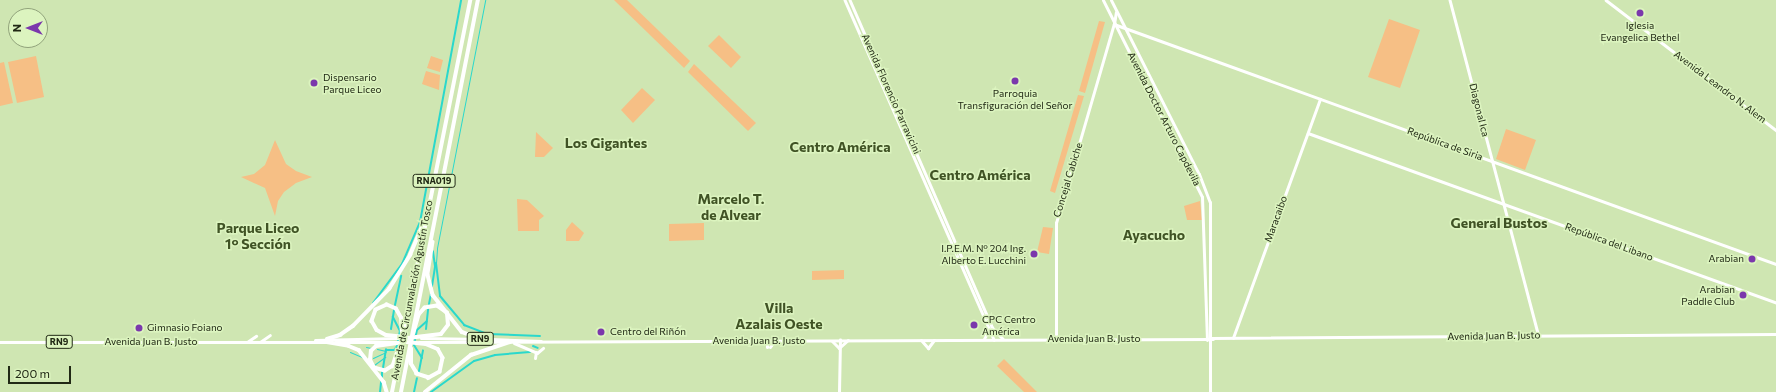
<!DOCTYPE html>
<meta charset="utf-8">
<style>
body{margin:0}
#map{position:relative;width:1776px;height:392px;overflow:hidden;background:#cfe6b2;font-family:Commissioner,sans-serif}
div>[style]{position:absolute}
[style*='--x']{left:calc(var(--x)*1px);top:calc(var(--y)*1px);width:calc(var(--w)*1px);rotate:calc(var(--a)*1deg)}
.green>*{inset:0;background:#f6bf85}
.stream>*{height:1px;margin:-0.5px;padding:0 0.5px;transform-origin:0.5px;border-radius:0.5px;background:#2ad8cc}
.canal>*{height:2px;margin:-1px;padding:0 1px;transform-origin:1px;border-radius:1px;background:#2ad8cc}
.secondary>*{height:2.5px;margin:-1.25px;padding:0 1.25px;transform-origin:1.25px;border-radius:1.25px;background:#fff}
.primary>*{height:3px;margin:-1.5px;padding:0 1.5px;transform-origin:1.5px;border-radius:1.5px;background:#fff}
.highway>*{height:3.5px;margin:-1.75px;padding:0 1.75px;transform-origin:1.75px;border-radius:1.75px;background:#fff}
.dots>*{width:11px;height:11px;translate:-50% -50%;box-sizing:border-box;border:2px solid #dcf4bf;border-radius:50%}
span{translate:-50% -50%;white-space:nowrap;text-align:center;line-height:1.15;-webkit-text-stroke:3px #dcf4bf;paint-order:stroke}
.shield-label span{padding:1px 3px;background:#dcf4bf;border:1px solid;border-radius:3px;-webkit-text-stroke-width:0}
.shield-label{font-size:9px;color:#212915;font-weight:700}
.poi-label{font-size:10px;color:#212915}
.left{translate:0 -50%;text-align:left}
.right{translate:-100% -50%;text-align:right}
.street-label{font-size:10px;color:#212915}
.district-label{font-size:14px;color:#405325;font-weight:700}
.north{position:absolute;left:8px;top:8px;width:40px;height:40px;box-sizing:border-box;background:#dcf4bf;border:1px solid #91a37b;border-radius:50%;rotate:270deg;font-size:11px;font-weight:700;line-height:16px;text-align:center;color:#212915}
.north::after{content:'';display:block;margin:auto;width:14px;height:18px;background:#7b38ac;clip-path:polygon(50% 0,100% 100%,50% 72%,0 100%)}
.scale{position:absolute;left:8px;top:366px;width:63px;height:18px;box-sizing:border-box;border:2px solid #212915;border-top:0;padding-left:5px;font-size:12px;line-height:14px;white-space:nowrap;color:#212915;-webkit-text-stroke:3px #dcf4bf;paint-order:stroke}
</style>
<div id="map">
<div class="green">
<div style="clip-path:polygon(614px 0,627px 0,690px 61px,684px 68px)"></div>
<div style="clip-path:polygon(1389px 19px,1420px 30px,1400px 88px,1368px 77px)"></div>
<div style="clip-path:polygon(1099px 21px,1105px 22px,1085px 93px,1079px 91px)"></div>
<div style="clip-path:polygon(719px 35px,741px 57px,731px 68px,708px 46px)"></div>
<div style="clip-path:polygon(36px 56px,44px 97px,17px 103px,8px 62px)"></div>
<div style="clip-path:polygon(431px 56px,443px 60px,440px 72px,427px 68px)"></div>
<div style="clip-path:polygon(4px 62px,13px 103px,0 106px,0 63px)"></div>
<div style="clip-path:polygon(694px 64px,756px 123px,748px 131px,688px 72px)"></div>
<div style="clip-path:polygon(426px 71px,440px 75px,439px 90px,422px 84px)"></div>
<div style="clip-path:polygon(642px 88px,655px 100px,633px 123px,621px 110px)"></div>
<div style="clip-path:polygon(1078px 95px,1084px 96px,1055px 193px,1050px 191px)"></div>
<div style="clip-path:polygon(1506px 129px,1536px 140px,1525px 170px,1496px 159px)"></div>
<div style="clip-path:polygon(536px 132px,553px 148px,544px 157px,535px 157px)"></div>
<div style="clip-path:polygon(275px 140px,286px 164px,296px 171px,312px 177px,296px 183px,284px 192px,278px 201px,275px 216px,265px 188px,241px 177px,254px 174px,265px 165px)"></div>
<div style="clip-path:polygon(517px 199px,527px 200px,544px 216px,539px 220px,539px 231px,518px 231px)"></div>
<div style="clip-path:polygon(1200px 201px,1202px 220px,1187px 220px,1184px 206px)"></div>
<div style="clip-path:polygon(572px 222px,584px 233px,579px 241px,566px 241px,566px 230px)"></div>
<div style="clip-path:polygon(704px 223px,704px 240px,669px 241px,669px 224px)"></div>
<div style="clip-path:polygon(1043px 227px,1053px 228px,1049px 254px,1037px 252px)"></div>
<div style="clip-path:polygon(844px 270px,844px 279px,812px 280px,812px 271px)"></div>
<div style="clip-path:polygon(1004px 359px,1037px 392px,1024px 392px,997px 366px)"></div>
</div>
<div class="stream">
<div style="--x:436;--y:263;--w:15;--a:-86"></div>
<div style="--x:437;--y:248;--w:253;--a:-79"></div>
<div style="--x:366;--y:347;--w:5;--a:11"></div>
<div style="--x:377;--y:349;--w:9;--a:13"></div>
<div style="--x:350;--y:352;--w:15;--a:23"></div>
<div style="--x:373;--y:358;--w:14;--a:-25"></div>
<div style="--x:374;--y:365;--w:14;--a:-36"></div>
</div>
<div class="canal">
<div style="--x:436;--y:263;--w:33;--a:83"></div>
<div style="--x:440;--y:296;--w:38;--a:50"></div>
<div style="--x:464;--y:325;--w:26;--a:21"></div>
<div style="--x:488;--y:334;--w:52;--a:2.2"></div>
<div style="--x:432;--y:286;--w:20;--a:-81"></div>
<div style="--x:435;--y:266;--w:15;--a:-98"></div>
<div style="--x:373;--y:303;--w:49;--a:-53.4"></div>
<div style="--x:402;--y:264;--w:46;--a:-66.8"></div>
<div style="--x:420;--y:222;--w:226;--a:-79.5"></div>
<div style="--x:429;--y:304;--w:10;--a:-79"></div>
<div style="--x:395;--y:305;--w:30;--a:-78"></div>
<div style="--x:391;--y:329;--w:19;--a:-81"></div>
<div style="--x:426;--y:329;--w:20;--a:-84"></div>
<div style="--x:533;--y:346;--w:5;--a:22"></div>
<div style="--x:386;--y:350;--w:8;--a:0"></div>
<div style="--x:394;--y:350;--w:5;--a:-53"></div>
<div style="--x:397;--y:346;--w:15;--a:-79"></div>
<div style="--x:400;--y:331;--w:16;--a:-117"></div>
<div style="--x:422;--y:358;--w:15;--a:-122"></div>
<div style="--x:414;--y:345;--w:15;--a:-79"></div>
<div style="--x:417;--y:330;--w:13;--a:-42"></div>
<div style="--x:383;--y:368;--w:19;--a:-81"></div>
<div style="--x:419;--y:371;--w:21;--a:-79"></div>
<div style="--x:382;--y:377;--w:5;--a:-90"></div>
<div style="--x:380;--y:392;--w:10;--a:-84"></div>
<div style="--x:414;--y:392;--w:14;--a:-78"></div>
<div style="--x:431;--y:392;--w:53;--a:-35.8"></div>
<div style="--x:474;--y:361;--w:22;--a:-16"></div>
<div style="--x:495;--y:355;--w:35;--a:-5"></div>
</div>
<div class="secondary">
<div style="--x:845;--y:0;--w:371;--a:66.3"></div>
<div style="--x:850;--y:0;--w:357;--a:66.5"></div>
<div style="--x:992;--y:327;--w:16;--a:47"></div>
<div style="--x:1450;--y:0;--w:348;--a:75.2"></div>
<div style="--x:1606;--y:0;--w:214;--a:37.4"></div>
<div style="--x:1308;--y:133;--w:498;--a:19.9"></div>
<div style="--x:1233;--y:338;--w:254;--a:-70"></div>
<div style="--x:984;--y:339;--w:11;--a:-63"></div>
<div style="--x:1056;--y:340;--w:117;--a:-90"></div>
<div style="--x:1056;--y:223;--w:207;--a:-73.8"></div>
<div style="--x:1114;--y:24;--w:704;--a:19.93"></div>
<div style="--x:839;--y:392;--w:52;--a:-88.9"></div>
</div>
<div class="primary">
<div style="--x:1103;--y:0;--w:220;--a:63.3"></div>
<div style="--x:1202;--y:197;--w:143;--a:88"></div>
<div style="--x:1111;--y:0;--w:195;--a:63.2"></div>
<div style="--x:1199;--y:174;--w:30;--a:69"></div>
<div style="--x:1210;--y:202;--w:190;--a:90"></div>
<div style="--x:1114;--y:24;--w:12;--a:-81"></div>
<div style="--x:421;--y:338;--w:62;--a:0.9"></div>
<div style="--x:1211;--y:338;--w:565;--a:-0.41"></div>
<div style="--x:491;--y:339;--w:50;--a:2.3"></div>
<div style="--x:315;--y:340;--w:84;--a:-1.4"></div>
<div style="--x:921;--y:340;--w:11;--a:49"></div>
<div style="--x:928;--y:348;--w:10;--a:-53"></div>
<div style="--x:767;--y:341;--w:6;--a:90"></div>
<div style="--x:832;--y:341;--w:10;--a:45"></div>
<div style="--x:839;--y:348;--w:12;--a:-42"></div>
<div style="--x:0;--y:342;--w:304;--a:0"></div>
<div style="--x:247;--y:342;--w:11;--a:-34"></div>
<div style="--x:260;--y:342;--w:12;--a:-35"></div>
<div style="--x:303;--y:342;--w:26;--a:0"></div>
<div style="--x:335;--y:342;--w:62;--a:0"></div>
<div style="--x:419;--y:342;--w:794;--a:-0.22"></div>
<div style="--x:514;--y:343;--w:25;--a:23"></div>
<div style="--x:537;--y:353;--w:8;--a:-40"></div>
<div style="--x:770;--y:347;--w:7;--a:-56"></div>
<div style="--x:535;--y:358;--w:6;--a:-81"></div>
</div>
<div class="highway">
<div style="--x:433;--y:242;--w:33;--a:99"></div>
<div style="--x:428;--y:275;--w:21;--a:76"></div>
<div style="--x:433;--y:295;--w:47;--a:51.9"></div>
<div style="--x:462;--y:332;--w:14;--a:21"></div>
<div style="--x:475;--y:337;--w:17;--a:7"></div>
<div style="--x:402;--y:335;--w:17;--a:-93"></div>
<div style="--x:401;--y:318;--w:10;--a:-119"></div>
<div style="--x:396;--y:309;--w:10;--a:-156"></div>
<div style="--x:387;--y:305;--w:12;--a:156"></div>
<div style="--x:376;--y:310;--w:12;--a:110"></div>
<div style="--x:372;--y:321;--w:10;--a:61"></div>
<div style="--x:377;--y:330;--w:10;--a:29"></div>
<div style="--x:386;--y:335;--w:19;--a:6"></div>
<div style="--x:408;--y:338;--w:33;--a:-7"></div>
<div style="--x:441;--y:334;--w:11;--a:-52"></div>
<div style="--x:448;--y:325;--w:12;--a:-95"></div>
<div style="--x:447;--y:313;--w:12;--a:-145"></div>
<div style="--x:437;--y:306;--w:12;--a:171"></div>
<div style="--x:425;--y:308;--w:9;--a:131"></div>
<div style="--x:419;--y:315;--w:19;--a:106"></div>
<div style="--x:327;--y:339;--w:14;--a:-17"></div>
<div style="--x:340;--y:335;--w:16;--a:-35"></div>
<div style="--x:353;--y:326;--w:52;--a:-45.8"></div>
<div style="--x:389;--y:289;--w:40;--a:-58"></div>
<div style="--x:410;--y:255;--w:38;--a:-67"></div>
<div style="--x:327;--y:342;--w:22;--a:10"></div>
<div style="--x:349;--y:346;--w:11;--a:22"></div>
<div style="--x:359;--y:350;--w:41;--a:52"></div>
<div style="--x:384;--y:382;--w:10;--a:73"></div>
<div style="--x:407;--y:342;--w:19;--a:6"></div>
<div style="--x:426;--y:344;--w:13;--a:23"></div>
<div style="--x:438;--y:349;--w:10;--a:61"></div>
<div style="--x:443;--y:358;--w:14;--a:102"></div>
<div style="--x:440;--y:372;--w:13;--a:151"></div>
<div style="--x:429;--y:378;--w:13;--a:-162"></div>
<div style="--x:417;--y:374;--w:12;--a:-121"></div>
<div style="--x:411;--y:364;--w:15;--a:-90"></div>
<div style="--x:397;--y:354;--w:13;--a:108"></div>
<div style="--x:393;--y:366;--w:9;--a:148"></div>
<div style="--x:385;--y:371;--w:11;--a:-165"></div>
<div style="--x:374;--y:368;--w:9;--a:-117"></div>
<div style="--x:370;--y:360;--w:9;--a:-84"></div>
<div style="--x:371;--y:351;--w:7;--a:-45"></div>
<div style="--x:376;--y:346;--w:28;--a:-8"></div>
<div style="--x:392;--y:392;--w:400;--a:-78.7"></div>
<div style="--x:401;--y:392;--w:399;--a:-78.9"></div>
<div style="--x:425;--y:392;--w:59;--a:-38.8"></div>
<div style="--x:471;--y:355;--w:41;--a:-18.4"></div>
</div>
<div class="dots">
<div style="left:1640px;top:13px;background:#7b38ac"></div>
<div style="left:1015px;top:81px;background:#7b38ac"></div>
<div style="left:314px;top:83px;background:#7b38ac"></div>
<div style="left:1034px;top:254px;background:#7b38ac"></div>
<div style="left:1752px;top:259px;background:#7b38ac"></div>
<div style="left:1743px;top:295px;background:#7b38ac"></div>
<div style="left:974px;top:325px;background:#7b38ac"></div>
<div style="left:139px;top:328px;background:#7b38ac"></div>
<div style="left:601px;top:332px;background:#7b38ac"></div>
</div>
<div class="shield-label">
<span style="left:434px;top:181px">RNA019</span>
<span style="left:480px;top:339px">RN9</span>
<span style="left:59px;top:342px">RN9</span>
</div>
<div class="poi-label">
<span style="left:1640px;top:31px">Iglesia<br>Evangelica Bethel</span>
<span class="left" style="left:323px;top:83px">Dispensario<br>Parque Liceo</span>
<span style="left:1015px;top:99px">Parroquia<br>Transfiguración del Señor</span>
<span class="right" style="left:1026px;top:254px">I.P.E.M. Nº 204 Ing.<br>Alberto E. Lucchini</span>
<span class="right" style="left:1744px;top:259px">Arabian</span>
<span class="right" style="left:1735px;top:295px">Arabian<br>Paddle Club</span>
<span class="left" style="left:982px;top:325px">CPC Centro<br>América</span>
<span class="left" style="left:147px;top:328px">Gimnasio Foiano</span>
<span class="left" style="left:610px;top:332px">Centro del Riñón</span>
</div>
<div class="street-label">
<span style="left:1720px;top:87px;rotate:37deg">Avenida Leandro N. Alem</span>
<span style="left:891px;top:94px;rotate:66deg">Avenida Florencio Parravicini</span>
<span style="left:1479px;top:110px;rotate:76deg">Diagonal Ica</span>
<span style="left:1164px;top:119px;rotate:63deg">Avenida Doctor Arturo Capdevila</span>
<span style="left:1445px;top:144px;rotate:20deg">República de Siria</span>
<span style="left:1068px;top:180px;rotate:-73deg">Concejal Cabiche</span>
<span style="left:1276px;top:219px;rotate:-70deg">Maracaibo</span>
<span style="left:1609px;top:242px;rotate:20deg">República del Libano</span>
<span style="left:412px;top:290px;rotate:-79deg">Avenida de Circunvalación Agustín Tosco</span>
<span style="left:1494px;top:336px;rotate:-1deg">Avenida Juan B. Justo</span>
<span style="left:1094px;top:339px">Avenida Juan B. Justo</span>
<span style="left:759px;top:341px">Avenida Juan B. Justo</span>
<span style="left:151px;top:342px">Avenida Juan B. Justo</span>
</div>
<div class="district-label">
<span style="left:606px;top:143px">Los Gigantes</span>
<span style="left:840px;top:147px">Centro América</span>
<span style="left:980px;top:175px">Centro América</span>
<span style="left:731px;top:207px">Marcelo T.<br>de Alvear</span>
<span style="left:1499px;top:223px">General Bustos</span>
<span style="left:258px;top:236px">Parque Liceo<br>1° Sección</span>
<span style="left:1154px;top:235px">Ayacucho</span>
<span style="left:779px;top:316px">Villa<br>Azalais Oeste</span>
</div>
<div class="north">N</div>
<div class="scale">200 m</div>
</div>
